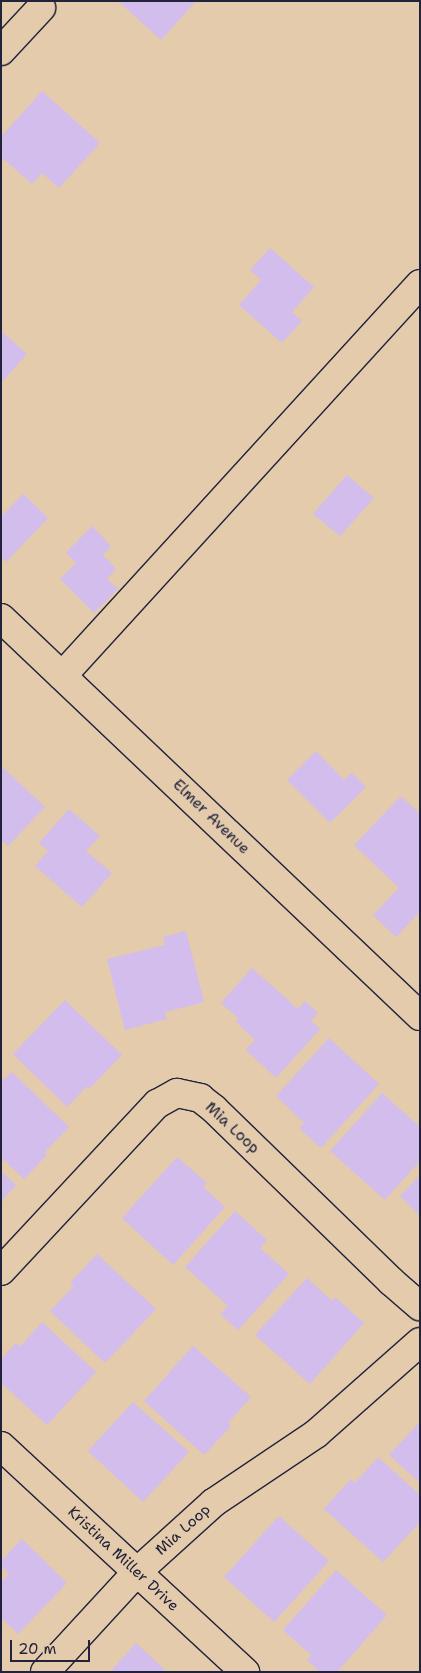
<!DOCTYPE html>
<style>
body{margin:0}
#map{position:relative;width:421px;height:1673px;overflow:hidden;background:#e3cbac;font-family:"Shantell Sans",sans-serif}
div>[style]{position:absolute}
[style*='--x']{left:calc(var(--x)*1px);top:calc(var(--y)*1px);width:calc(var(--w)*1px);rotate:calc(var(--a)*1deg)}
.building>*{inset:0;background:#d2bded}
.roads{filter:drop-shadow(1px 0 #22223b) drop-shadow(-1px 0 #22223b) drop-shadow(0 1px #22223b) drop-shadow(0 -1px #22223b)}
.street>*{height:28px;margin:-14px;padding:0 14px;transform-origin:14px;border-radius:14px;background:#e3cbac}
span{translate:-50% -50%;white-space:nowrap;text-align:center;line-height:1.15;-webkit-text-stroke:4px #e3cbac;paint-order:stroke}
.street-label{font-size:15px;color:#22223b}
.frame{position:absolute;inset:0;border:2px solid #22223b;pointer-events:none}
.scale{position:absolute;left:10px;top:1640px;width:80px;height:22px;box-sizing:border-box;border:2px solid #22223b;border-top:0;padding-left:6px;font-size:15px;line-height:18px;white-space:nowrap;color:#22223b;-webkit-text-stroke:4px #e3cbac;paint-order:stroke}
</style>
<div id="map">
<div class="building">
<div style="clip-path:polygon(118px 1px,196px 1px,161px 40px)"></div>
<div style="clip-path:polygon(42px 91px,100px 143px,59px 188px,42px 173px,32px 184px,1px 157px,1px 137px)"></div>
<div style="clip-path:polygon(270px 248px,314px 287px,292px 312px,302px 321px,282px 343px,239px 305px,261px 280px,250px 270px)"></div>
<div style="clip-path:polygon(1px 331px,27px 354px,1px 383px)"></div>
<div style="clip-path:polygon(347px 475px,374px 498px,340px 536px,313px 514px)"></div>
<div style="clip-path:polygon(23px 494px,48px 518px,6px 562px,1px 557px,1px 517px)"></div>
<div style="clip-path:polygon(92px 526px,111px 546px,103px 555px,116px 569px,107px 579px,118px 589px,94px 613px,60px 579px,76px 563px,66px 553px)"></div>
<div style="clip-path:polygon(316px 751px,344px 780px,352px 773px,366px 787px,330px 823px,287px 780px)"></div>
<div style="clip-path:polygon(1px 766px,45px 807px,8px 846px,1px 840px)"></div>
<div style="clip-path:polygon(401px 796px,420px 814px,420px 912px,396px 937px,373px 915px,399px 888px,354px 845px)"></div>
<div style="clip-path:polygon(69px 809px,100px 836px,86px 851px,112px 873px,82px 907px,35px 866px,48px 851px,39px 843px)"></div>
<div style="clip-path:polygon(186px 931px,204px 1002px,165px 1012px,167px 1019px,125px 1030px,107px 959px,165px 945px,163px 937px)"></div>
<div style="clip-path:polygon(252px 968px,298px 1009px,305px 1001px,318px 1013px,311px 1021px,320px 1029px,276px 1078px,246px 1050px,255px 1040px,236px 1022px,239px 1019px,221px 1003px)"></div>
<div style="clip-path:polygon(65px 1000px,122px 1055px,89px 1089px,87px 1086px,67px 1107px,13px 1054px)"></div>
<div style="clip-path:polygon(329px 1038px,379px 1084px,321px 1148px,299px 1128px,304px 1123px,276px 1096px)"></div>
<div style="clip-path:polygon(12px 1072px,69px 1127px,44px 1153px,47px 1155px,24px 1179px,1px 1157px,1px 1082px)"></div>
<div style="clip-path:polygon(382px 1093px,420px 1127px,420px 1161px,385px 1200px,330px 1151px)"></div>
<div style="clip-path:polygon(177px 1157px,207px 1183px,203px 1187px,225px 1207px,173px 1265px,122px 1218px)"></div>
<div style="clip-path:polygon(1px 1171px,16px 1185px,1px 1202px)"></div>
<div style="clip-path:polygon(420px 1175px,420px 1216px,400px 1196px)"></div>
<div style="clip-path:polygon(235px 1211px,267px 1240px,260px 1248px,289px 1274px,238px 1330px,220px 1314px,228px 1306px,185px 1267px)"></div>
<div style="clip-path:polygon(97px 1254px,156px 1309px,105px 1363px,50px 1311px,74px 1286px,70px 1283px)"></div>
<div style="clip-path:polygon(307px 1278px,332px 1301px,335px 1297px,364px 1323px,310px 1384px,255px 1335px)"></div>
<div style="clip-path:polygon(42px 1322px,96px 1372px,47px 1425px,1px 1383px,1px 1359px,16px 1343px,21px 1346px)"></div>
<div style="clip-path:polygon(193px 1346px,251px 1397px,228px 1423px,231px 1426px,204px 1455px,144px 1401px)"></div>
<div style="clip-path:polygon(133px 1402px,189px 1452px,143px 1502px,88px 1451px)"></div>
<div style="clip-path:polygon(420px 1422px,420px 1483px,389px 1455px)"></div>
<div style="clip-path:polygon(378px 1457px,420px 1495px,420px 1522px,383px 1562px,324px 1509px,351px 1479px,355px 1483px)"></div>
<div style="clip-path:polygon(279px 1516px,329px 1561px,274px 1622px,224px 1577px)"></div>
<div style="clip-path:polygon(22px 1539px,67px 1583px,18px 1634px,1px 1618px,1px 1582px,9px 1574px,1px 1566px,1px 1561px)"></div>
<div style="clip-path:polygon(336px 1570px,387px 1615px,337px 1672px,320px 1672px,307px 1660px,311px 1655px,283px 1630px)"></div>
<div style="clip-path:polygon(136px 1643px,164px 1669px,162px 1672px,110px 1672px)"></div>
</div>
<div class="roads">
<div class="street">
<div style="--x:1;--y:51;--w:59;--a:-47.1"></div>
<div style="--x:1;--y:618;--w:578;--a:43.53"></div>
<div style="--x:62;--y:676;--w:531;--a:-47.6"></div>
<div style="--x:1;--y:1271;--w:229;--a:-47"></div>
<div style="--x:157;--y:1104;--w:23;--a:-29"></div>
<div style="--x:177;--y:1093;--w:24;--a:12"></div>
<div style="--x:200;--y:1098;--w:18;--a:38"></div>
<div style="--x:214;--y:1109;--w:248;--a:44.2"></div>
<div style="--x:392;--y:1282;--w:37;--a:41"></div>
<div style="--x:1;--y:1446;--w:333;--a:42.8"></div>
<div style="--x:45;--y:1672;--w:136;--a:-47.4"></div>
<div style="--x:137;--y:1572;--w:103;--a:-42.2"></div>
<div style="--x:213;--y:1503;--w:125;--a:-33.9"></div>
<div style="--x:317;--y:1433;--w:137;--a:-41.5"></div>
</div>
</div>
<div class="street-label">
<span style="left:211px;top:817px;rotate:44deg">Elmer Avenue</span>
<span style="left:232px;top:1128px;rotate:43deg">Mia Loop</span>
<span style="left:183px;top:1530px;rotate:-42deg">Mia Loop</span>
<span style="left:123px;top:1559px;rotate:43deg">Kristina Miller Drive</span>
</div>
<div class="frame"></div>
<div class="scale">20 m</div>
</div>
